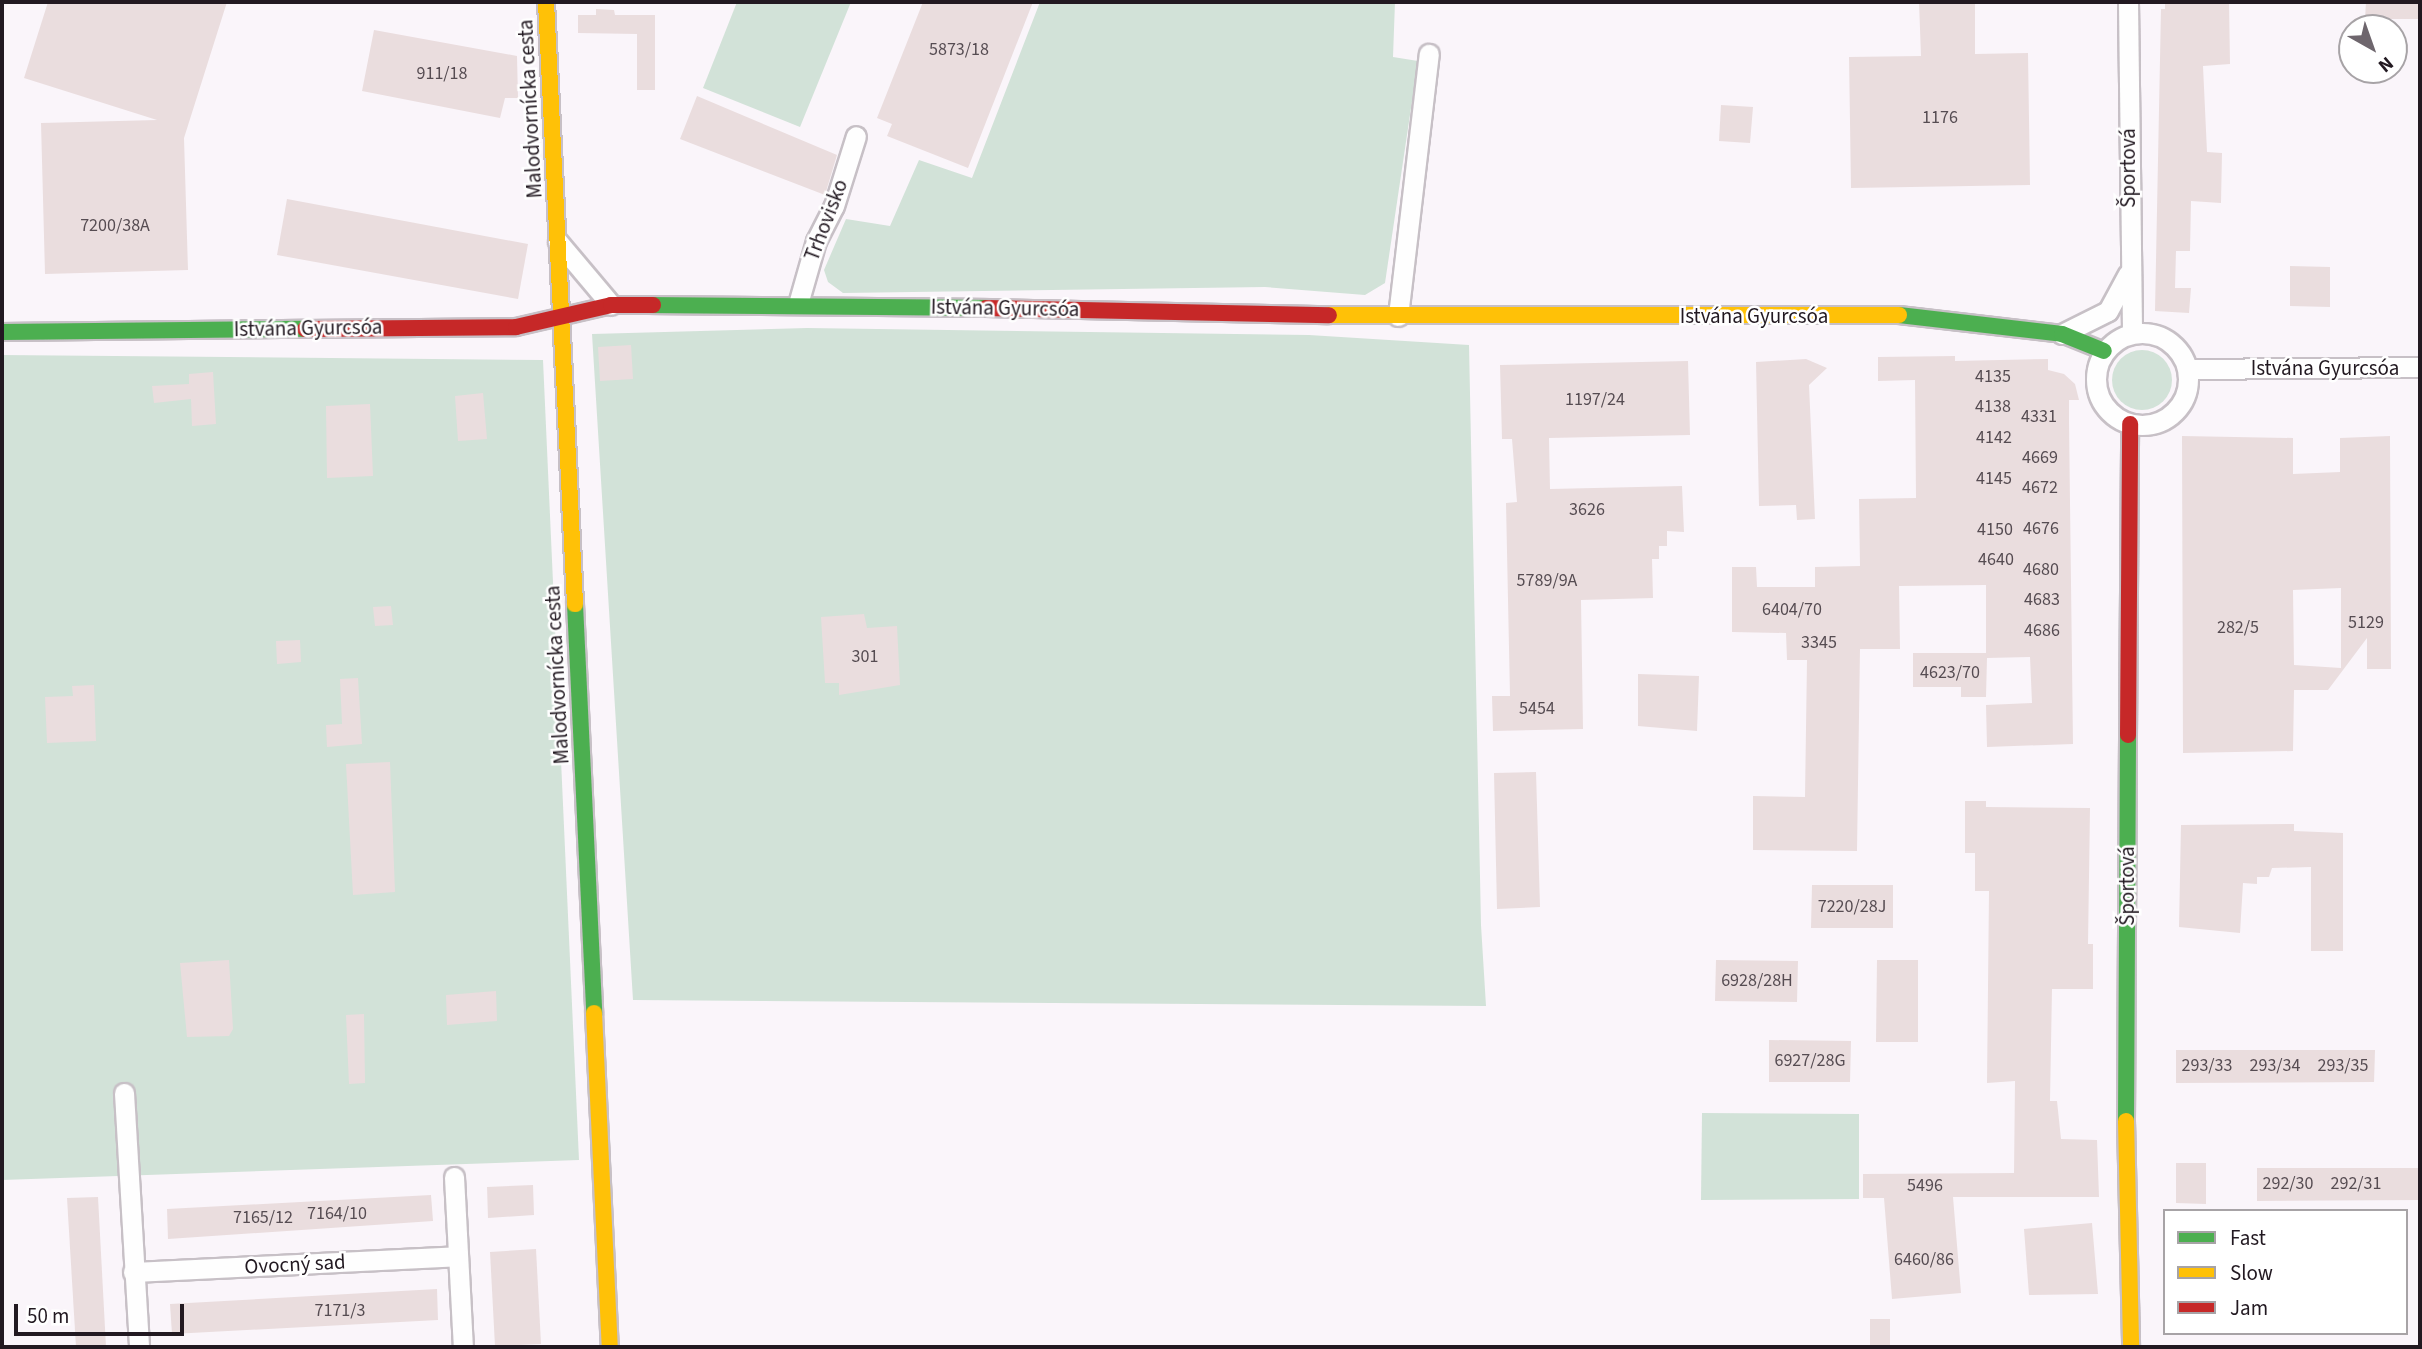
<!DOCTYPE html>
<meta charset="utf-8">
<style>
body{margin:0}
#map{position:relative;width:2422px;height:1349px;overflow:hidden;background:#faf5fa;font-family:"Source Sans 3",sans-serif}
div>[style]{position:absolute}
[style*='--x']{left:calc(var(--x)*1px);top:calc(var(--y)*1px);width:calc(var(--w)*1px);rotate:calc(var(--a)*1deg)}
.green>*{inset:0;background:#d2e2d8}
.round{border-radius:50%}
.building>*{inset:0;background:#eaddde}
.roads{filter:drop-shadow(2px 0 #c7c0c6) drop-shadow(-2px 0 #c7c0c6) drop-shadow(0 2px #c7c0c6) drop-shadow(0 -2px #c7c0c6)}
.street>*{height:19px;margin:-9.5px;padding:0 9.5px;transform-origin:9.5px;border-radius:9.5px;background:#fefefe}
.street>.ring{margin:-9.5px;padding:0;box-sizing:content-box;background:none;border:19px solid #fefefe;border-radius:50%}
.fast>*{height:16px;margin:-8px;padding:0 8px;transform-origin:8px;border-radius:8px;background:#4caf50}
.slow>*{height:16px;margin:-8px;padding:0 8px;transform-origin:8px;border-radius:8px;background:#ffc107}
.jam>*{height:16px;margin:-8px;padding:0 8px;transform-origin:8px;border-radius:8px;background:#c62828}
span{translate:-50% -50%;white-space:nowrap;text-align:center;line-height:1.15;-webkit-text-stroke:5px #fff;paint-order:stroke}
.number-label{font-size:18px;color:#564c52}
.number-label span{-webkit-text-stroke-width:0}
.street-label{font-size:21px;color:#221921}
.frame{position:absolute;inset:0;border:4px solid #221921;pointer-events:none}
.legend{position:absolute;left:2163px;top:1209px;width:245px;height:126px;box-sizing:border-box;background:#fff;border:2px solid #a7a3a6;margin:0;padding:9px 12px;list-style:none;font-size:21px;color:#221921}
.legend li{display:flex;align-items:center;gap:14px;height:35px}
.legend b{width:35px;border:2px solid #a7a3a6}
.north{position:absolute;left:2338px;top:14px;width:70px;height:70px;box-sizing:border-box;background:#fff;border:2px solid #a7a3a6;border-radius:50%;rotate:140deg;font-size:19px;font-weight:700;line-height:28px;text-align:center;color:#221921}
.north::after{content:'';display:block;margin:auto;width:24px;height:32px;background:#6e666d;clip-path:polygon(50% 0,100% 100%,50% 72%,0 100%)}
.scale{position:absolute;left:14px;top:1304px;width:170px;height:32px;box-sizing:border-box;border:4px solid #221921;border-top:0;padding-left:9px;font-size:21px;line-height:24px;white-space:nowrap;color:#221921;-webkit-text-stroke:5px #fff;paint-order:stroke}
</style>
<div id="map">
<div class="green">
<div style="clip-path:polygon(737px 2px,851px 2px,800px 127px,703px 88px)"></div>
<div style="clip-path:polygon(1040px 2px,1395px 2px,1393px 57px,1418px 61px,1385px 283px,1365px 295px,1265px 287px,843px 293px,828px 282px,824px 270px,846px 219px,890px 226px,919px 160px,972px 178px)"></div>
<div style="clip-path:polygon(807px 328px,1309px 335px,1469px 345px,1481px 925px,1486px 1006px,633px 1000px,592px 334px)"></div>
<div class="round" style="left:2112px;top:350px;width:60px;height:60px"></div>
<div style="clip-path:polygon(2px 355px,543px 360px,579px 1160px,2px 1180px)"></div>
<div style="clip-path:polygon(1702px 1113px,1859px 1114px,1859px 1199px,1701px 1200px)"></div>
</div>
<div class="building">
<div style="clip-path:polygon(48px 2px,227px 2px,184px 138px,188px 270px,45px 274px,41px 123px,157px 120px,24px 78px)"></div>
<div style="clip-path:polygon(923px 2px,1033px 2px,968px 168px,887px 136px,892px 124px,877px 118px)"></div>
<div style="clip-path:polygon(1919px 2px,1975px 2px,1975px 54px,2028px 53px,2030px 185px,1851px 188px,1849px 57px,1921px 56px)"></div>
<div style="clip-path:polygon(2165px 2px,2229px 2px,2230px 64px,2203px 66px,2207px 152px,2222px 153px,2221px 203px,2191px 201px,2190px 251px,2176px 251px,2175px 288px,2191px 288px,2189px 313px,2155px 311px,2161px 9px,2165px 9px)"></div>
<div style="clip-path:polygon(2366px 2px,2420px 2px,2420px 19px,2365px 19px)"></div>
<div style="clip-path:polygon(596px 9px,614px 10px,615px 15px,655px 15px,655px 90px,637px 90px,637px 34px,578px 33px,578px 15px,596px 15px)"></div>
<div style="clip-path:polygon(374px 30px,517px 56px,518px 98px,505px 98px,500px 118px,362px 91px)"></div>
<div style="clip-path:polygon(697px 96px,837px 155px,825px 195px,680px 139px)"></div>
<div style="clip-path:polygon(1721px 105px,1753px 107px,1750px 143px,1719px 141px)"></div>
<div style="clip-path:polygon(287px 199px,528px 244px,518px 299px,277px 255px)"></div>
<div style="clip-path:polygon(2290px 266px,2330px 267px,2330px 307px,2290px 306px)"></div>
<div style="clip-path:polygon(631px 345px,633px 379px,600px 381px,598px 347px)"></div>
<div style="clip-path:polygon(1955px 356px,1955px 361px,2048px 359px,2048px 370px,2064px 374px,2075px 384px,2079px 400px,2069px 400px,2069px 421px,2073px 744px,1987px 747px,1986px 705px,2032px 703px,2030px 657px,1987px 658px,1986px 697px,1961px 697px,1961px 687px,1913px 687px,1913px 653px,1986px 653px,1986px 585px,1899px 586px,1900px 649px,1860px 649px,1857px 851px,1753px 850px,1753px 796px,1805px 797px,1807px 660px,1787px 660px,1786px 633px,1732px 632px,1732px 567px,1756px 567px,1757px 587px,1815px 587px,1815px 567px,1860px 566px,1859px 499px,1916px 498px,1915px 380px,1878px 381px,1878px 357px)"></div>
<div style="clip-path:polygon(1806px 359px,1827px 368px,1809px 385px,1815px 519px,1797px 520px,1796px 505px,1759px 506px,1756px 362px)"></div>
<div style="clip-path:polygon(1688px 361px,1690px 435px,1549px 438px,1550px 489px,1682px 486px,1684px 532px,1667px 531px,1667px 546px,1659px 546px,1659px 559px,1652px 559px,1653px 598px,1581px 600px,1583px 729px,1493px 731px,1492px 696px,1510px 696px,1506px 503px,1517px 502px,1512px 439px,1502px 439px,1500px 365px)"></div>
<div style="clip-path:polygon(213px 372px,216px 424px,192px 426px,191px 399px,154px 403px,152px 386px,189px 384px,189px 374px)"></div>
<div style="clip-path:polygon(483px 393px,487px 439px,458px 441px,455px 396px)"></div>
<div style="clip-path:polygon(370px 404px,373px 476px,327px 478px,326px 406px)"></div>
<div style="clip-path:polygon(evenodd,2182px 436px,2293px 438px,2293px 474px,2340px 472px,2340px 438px,2390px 436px,2391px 669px,2367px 669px,2367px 638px,2328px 690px,2294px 690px,2293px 751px,2183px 753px,2182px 436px,2341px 588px,2341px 668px,2294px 665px,2293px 590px,2341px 588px)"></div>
<div style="clip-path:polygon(391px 606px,393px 625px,375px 626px,373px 607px)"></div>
<div style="clip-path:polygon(864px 614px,867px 628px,897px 626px,900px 685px,839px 695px,839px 683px,825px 683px,821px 617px)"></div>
<div style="clip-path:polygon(300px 640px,301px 662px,277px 664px,276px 641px)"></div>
<div style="clip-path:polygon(1638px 674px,1699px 676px,1697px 731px,1638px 726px)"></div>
<div style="clip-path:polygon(358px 678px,362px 744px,327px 747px,326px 725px,342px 724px,340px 679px)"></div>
<div style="clip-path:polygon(94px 685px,96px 741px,47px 743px,45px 697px,73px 696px,72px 686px)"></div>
<div style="clip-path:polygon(390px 762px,395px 892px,353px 895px,346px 764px)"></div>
<div style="clip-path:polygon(1536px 772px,1540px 907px,1497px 909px,1494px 773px)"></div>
<div style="clip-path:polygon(1965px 801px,1986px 801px,1986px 807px,2090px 808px,2088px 944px,2093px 944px,2093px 989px,2052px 989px,2050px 1101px,2057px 1101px,2061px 1139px,2097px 1140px,2099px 1197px,1953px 1197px,1961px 1293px,1892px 1299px,1884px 1198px,1863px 1198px,1863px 1174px,2014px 1173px,2015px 1081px,1987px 1083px,1989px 891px,1975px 891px,1975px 853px,1965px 853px)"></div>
<div style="clip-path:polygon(2294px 824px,2294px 831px,2343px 833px,2343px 951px,2311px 951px,2311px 867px,2272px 868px,2269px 877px,2257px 877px,2257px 884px,2243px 883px,2240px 933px,2179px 927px,2181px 825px)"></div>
<div style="clip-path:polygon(1812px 885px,1893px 885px,1893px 928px,1811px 928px)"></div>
<div style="clip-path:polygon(229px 960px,233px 1029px,229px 1036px,187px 1037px,180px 963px)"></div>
<div style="clip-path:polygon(1716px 960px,1798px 961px,1797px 1002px,1715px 1001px)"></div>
<div style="clip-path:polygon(1877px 960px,1918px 960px,1918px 1042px,1876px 1042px)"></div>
<div style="clip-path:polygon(496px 991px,497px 1021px,447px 1025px,446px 995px)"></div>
<div style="clip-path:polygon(364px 1014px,365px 1083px,349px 1084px,346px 1015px)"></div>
<div style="clip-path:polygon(1769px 1040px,1851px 1041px,1850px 1082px,1769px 1082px)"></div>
<div style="clip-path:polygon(2176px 1050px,2375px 1050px,2374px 1082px,2176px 1083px)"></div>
<div style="clip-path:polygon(2176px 1163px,2206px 1163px,2206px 1204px,2176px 1203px)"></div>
<div style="clip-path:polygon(2257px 1168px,2420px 1168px,2420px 1200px,2257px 1201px)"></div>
<div style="clip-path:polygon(533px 1185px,534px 1215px,488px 1218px,487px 1187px)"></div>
<div style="clip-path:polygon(431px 1195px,433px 1221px,168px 1239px,167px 1209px)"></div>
<div style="clip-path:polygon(98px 1197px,106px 1347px,76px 1347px,67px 1198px)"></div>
<div style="clip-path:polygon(2092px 1223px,2098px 1294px,2029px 1295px,2024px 1229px)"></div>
<div style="clip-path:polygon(536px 1249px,541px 1344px,495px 1346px,490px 1252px)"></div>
<div style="clip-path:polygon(437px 1289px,438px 1320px,172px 1334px,170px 1304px)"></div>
<div style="clip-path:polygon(1870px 1319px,1890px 1319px,1890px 1347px,1870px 1347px)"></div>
</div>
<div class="roads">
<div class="street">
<div style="--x:2128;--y:2;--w:331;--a:89.3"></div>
<div style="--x:558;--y:242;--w:82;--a:49.9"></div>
<div style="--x:798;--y:304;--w:66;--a:-74.1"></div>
<div style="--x:816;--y:241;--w:39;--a:-63"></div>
<div style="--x:834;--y:206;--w:73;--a:-72.6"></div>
<div style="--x:1398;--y:316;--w:264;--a:-83.3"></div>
<div class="ring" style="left:2096px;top:333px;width:73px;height:73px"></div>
<div style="--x:2062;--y:334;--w:51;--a:-26.6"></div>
<div style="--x:2108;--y:311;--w:42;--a:-61.6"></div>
<div style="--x:2188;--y:369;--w:232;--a:-0.5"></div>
<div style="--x:124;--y:1093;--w:254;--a:86.6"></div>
<div style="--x:454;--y:1177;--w:170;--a:87"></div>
<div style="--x:133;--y:1272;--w:325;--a:-2.8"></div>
</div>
<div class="fast">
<div style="--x:653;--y:305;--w:333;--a:0.5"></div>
<div style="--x:1899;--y:315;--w:164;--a:6.6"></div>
<div style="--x:2062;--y:334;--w:45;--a:22"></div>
<div style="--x:2;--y:332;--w:303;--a:-0.6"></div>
<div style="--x:575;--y:604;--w:409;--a:87.3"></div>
<div style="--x:2126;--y:1121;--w:386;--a:-89.7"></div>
</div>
<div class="slow">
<div style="--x:546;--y:2;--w:603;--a:87.24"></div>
<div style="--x:1329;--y:315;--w:570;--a:0"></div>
<div style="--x:594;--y:1013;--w:334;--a:87.3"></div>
<div style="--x:2126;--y:1121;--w:226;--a:88.7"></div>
</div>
<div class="jam">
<div style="--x:986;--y:308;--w:343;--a:1.2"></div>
<div style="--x:305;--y:329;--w:211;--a:-0.5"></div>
<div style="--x:516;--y:327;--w:98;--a:-13"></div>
<div style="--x:611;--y:305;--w:42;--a:0"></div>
<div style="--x:2128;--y:735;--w:311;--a:-89.6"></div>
</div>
</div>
<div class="number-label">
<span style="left:959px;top:50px">5873/18</span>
<span style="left:442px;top:74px">911/18</span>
<span style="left:1940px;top:118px">1176</span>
<span style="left:115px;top:226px">7200/38A</span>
<span style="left:1993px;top:377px">4135</span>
<span style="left:1595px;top:400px">1197/24</span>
<span style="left:1993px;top:407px">4138</span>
<span style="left:2039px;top:417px">4331</span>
<span style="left:1994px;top:438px">4142</span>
<span style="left:2040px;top:458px">4669</span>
<span style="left:1994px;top:479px">4145</span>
<span style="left:2040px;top:488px">4672</span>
<span style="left:1587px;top:510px">3626</span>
<span style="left:2041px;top:529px">4676</span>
<span style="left:1995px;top:530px">4150</span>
<span style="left:1996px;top:560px">4640</span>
<span style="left:2041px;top:570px">4680</span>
<span style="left:1547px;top:581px">5789/9A</span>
<span style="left:2042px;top:600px">4683</span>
<span style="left:1792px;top:610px">6404/70</span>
<span style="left:2366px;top:623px">5129</span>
<span style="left:2238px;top:628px">282/5</span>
<span style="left:2042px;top:631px">4686</span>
<span style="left:1819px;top:643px">3345</span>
<span style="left:865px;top:657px">301</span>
<span style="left:1950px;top:673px">4623/70</span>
<span style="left:1537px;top:709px">5454</span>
<span style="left:1852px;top:907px">7220/28J</span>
<span style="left:1757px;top:981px">6928/28H</span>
<span style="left:1810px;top:1061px">6927/28G</span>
<span style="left:2207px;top:1066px">293/33</span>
<span style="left:2275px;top:1066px">293/34</span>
<span style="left:2343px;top:1066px">293/35</span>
<span style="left:2288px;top:1184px">292/30</span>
<span style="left:2356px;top:1184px">292/31</span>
<span style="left:1925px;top:1186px">5496</span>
<span style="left:337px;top:1214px">7164/10</span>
<span style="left:263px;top:1218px">7165/12</span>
<span style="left:1924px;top:1260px">6460/86</span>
<span style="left:340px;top:1311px">7171/3</span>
</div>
<div class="street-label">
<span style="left:530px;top:109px;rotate:-93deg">Malodvornícka cesta</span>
<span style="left:2128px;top:168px;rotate:-90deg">Športová</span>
<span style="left:826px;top:220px;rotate:-69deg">Trhovisko</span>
<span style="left:1005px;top:308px;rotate:1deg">Istvána Gyurcsóa</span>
<span style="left:1754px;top:316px">Istvána Gyurcsóa</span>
<span style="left:308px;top:328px;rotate:-1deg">Istvána Gyurcsóa</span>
<span style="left:2325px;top:368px">Istvána Gyurcsóa</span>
<span style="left:557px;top:675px;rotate:-93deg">Malodvornícka cesta</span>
<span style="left:2127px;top:886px;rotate:-90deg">Športová</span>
<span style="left:295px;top:1264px;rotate:-3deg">Ovocný sad</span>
</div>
<div class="frame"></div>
<ul class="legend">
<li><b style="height:9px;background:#4caf50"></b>Fast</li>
<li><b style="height:9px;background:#ffc107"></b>Slow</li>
<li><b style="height:9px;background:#c62828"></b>Jam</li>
</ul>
<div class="north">N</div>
<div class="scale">50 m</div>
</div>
